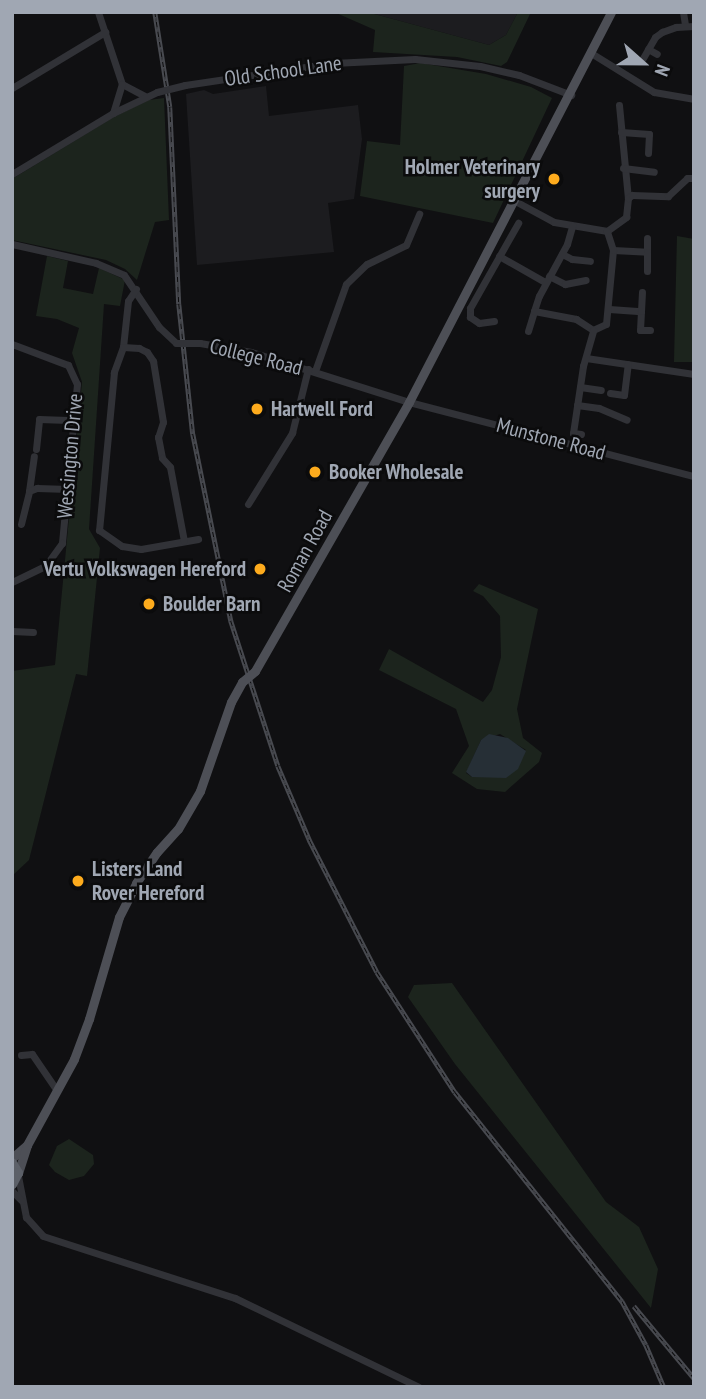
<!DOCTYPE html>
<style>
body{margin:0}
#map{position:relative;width:706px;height:1399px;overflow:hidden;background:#101012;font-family:"PT Sans Narrow",sans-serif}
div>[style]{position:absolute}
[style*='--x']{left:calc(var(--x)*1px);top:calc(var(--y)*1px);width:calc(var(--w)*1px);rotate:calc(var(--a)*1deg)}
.built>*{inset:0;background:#1c1c1f}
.green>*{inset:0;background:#1c241d}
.water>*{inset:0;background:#262f36}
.minor>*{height:7px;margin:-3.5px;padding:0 3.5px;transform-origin:3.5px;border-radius:3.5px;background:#313237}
.major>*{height:9px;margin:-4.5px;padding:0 4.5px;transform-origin:4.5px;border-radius:4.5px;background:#4d4f56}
.highway>*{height:10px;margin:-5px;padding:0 5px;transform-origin:5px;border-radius:5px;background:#5c6068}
.rail>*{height:4.5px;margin-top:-2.25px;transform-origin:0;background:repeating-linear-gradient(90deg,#0b0b0c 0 5px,#484a50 0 10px);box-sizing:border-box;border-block:2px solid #484a50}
.minor-bridge>*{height:7px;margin:-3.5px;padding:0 3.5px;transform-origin:3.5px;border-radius:3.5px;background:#313237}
.major-bridge>*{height:9px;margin:-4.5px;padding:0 4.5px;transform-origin:4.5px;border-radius:4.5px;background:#4d4f56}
.dots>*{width:19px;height:19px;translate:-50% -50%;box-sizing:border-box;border:4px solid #0b0b0c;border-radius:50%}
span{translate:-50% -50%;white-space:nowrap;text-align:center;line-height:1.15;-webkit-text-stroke:5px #0b0b0c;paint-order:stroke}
.street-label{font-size:21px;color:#a0a7b3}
.poi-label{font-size:21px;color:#a0a7b3;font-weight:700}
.right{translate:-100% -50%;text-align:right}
.left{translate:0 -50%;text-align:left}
.frame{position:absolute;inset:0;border:14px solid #a0a7b3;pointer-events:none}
.north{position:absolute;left:608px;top:28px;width:70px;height:70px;-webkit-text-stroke:5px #0b0b0c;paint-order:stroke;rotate:111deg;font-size:19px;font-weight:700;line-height:28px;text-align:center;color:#a0a7b3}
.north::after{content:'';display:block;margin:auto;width:24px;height:32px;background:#a0a7b3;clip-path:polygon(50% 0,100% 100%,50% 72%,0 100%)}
</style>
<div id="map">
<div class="built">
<div style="clip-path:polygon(367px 12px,518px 12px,506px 35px,489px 45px)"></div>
<div style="clip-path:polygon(266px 86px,269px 116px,358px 105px,362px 139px,354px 199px,328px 203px,334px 252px,197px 265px,186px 94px,204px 90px,213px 94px)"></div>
</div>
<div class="green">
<div style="clip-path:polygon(334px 12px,367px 12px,489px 45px,506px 35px,518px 12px,531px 12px,507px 62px,501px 66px,457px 57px,373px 52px,375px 30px)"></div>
<div style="clip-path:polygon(420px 63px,486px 74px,531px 87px,552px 98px,493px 223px,360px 196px,367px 141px,400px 145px,404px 66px)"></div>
<div style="clip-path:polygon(164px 98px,169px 220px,155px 222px,137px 280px,125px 269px,106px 260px,12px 240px,12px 179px,114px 117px,149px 100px)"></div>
<div style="clip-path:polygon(677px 236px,694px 239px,694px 362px,674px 362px)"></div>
<div style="clip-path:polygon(47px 256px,68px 261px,63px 288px,93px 294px,99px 268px,125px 280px,120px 306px,104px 304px,89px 529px,100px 548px,87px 676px,76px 674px,29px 860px,12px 876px,12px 671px,55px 665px,82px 382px,72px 353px,79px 328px,57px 319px,36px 316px)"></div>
<div style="clip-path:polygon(evenodd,479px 584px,538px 609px,517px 709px,523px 738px,542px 753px,539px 762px,505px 792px,477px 789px,452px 773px,469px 746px,456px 709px,379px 670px,389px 649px,483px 702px,492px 690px,501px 657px,500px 616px,483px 596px,473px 591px,479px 584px,500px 734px,526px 750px,472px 777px,466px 773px,481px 740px,500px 734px)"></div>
<div style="clip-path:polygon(452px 983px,606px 1202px,639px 1227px,658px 1269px,651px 1308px,455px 1064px,408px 997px,414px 985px)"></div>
<div style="clip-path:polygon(69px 1139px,93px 1155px,94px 1164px,84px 1176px,69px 1180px,55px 1172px,49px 1165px,57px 1146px)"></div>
</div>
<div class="water">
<div style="clip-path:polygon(489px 734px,508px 738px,526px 751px,518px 769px,506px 778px,472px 777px,466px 772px,481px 740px)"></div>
</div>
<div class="minor">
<div style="--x:98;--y:12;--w:76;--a:71.6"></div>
<div style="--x:122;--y:84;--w:26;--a:28"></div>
<div style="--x:683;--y:12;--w:13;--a:81"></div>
<div style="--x:648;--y:49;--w:10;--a:29"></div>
<div style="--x:591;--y:53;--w:74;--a:31.8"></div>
<div style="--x:654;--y:92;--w:41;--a:9.9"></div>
<div style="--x:643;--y:58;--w:24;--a:-60"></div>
<div style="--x:655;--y:37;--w:9;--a:-36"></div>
<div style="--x:662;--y:32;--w:15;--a:-20"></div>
<div style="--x:676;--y:27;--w:18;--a:-3"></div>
<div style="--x:185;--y:85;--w:150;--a:-8.5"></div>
<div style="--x:333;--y:63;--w:82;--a:-2.8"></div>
<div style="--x:415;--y:59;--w:65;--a:6.1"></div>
<div style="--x:480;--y:66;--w:40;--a:13"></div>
<div style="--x:519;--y:75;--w:56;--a:21"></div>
<div style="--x:12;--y:88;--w:109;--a:-31.1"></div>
<div style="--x:619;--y:105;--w:93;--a:84.5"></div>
<div style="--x:113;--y:113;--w:30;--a:-73"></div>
<div style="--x:621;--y:132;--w:28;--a:4"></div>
<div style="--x:649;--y:134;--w:19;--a:93"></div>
<div style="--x:623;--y:168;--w:31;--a:7"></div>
<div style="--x:12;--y:174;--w:118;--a:-31.1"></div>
<div style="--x:113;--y:113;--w:49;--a:-25.5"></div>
<div style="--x:515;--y:201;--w:44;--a:28.3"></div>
<div style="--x:554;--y:222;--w:54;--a:9.6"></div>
<div style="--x:607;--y:231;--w:24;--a:-36"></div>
<div style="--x:626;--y:217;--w:19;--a:-84"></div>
<div style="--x:628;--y:198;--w:5;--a:-37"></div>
<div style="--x:632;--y:195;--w:36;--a:2"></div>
<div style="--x:668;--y:196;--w:26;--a:-43"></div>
<div style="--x:687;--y:178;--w:7;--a:0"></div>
<div style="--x:12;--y:244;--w:86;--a:12.7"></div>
<div style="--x:96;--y:263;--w:30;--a:23"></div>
<div style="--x:124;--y:275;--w:63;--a:56.1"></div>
<div style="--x:159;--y:327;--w:23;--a:43"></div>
<div style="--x:613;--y:250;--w:34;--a:3"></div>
<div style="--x:647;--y:252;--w:14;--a:-90"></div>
<div style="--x:562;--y:254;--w:11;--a:27"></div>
<div style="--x:572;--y:259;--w:18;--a:6"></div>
<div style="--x:499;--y:256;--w:53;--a:29.5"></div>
<div style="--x:647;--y:271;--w:19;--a:-90"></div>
<div style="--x:549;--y:276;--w:18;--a:27"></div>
<div style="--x:565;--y:284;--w:21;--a:-11"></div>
<div style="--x:136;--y:289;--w:14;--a:124"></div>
<div style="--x:128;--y:301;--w:46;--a:96.2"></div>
<div style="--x:123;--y:347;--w:27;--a:110"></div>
<div style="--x:114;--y:372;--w:159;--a:95.4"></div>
<div style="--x:99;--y:530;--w:28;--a:35"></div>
<div style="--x:122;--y:546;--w:19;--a:9"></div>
<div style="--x:141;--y:549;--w:58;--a:-10"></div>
<div style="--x:609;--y:309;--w:32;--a:4"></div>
<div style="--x:641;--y:311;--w:19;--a:93"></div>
<div style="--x:640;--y:330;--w:10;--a:0"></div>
<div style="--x:534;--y:311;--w:16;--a:-72"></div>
<div style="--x:539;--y:296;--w:59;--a:-61.7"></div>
<div style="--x:567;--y:244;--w:19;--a:-74"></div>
<div style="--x:641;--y:311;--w:19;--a:-87"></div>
<div style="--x:494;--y:321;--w:15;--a:172"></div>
<div style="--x:479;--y:323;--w:11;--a:-146"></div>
<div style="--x:470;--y:317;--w:9;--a:-90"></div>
<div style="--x:470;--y:308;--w:98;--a:-60.5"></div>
<div style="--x:528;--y:331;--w:21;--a:-73"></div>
<div style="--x:534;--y:311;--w:43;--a:10.8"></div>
<div style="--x:576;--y:319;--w:20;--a:33"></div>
<div style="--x:593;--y:330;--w:14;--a:-25"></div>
<div style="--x:606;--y:324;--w:74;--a:-84.6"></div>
<div style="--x:613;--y:250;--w:20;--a:-108"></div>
<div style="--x:200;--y:343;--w:52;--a:10"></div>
<div style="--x:251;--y:352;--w:166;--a:17.6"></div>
<div style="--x:409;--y:402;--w:294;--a:14.6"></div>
<div style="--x:12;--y:344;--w:60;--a:20.6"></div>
<div style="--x:68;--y:365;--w:21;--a:65"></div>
<div style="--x:77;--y:384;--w:160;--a:95.4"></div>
<div style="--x:62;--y:543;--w:29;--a:126"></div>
<div style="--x:45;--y:566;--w:37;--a:154"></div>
<div style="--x:123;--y:347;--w:16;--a:4"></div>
<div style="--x:139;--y:348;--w:9;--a:27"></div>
<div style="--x:147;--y:352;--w:11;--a:56"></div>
<div style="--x:153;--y:361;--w:62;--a:80.7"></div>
<div style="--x:163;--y:422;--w:16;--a:108"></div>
<div style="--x:158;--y:437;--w:21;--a:79"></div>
<div style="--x:162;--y:458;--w:12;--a:48"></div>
<div style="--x:170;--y:467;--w:75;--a:79.3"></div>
<div style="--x:586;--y:358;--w:109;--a:8.4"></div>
<div style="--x:315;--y:371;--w:92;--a:-70.4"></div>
<div style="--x:346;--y:284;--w:29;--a:-44"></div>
<div style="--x:367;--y:264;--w:43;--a:-26"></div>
<div style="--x:406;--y:245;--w:34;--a:-67"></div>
<div style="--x:580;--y:387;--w:21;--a:8"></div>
<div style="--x:610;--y:393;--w:14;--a:8"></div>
<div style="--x:624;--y:395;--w:31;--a:-83"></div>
<div style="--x:577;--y:405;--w:22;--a:8"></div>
<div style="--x:599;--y:408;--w:30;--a:23"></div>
<div style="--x:581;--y:434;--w:8;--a:-173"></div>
<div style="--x:573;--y:433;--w:68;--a:-81.5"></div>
<div style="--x:583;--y:366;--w:37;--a:-74"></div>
<div style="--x:36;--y:449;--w:30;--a:-84"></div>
<div style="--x:39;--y:419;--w:36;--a:2"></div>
<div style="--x:29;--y:491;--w:35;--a:-82"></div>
<div style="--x:248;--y:504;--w:84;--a:-58.2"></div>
<div style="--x:292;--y:433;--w:66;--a:-76"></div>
<div style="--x:21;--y:524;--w:34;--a:-76"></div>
<div style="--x:29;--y:491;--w:9;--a:-21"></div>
<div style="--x:37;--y:488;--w:31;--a:2"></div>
<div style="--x:12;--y:631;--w:21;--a:3"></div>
<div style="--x:21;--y:1055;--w:11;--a:-5"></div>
<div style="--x:32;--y:1054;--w:42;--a:55.6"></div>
<div style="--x:18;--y:1176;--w:42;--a:79"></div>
<div style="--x:26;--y:1217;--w:25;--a:48"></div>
<div style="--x:43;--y:1236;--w:202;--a:17.9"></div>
<div style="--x:235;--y:1298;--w:204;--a:25.8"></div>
<div style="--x:12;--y:1191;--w:14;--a:45"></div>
</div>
<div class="major">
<div style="--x:255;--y:671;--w:310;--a:-60.2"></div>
<div style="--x:409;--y:402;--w:439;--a:-62.6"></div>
<div style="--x:12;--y:1158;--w:20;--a:-41"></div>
<div style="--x:18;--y:1173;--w:29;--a:-72"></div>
<div style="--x:27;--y:1145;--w:98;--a:-61.3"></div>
<div style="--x:74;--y:1059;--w:43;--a:-69.4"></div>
<div style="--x:89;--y:1019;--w:106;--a:-73.6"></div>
<div style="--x:119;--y:917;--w:38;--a:-63"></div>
<div style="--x:136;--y:883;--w:37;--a:-56"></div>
<div style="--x:157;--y:852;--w:31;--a:-48"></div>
<div style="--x:178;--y:829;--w:44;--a:-59.9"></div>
<div style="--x:200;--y:791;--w:94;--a:-70.8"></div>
<div style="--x:231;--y:702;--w:23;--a:-61"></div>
</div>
<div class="highway">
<div style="--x:12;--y:1163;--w:12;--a:59"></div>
<div style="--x:18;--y:1173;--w:13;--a:117"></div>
</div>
<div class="rail">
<div style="--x:155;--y:12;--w:96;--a:81"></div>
<div style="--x:170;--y:107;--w:197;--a:87.4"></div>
<div style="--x:179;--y:304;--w:131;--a:83.9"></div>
<div style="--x:193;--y:434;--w:191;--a:78.5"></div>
<div style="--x:231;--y:621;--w:152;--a:72"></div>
<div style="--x:278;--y:766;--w:82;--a:66.9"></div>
<div style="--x:310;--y:841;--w:147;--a:62.9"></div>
<div style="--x:377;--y:972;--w:143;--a:57"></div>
<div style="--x:455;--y:1092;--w:268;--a:51.4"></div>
<div style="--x:622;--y:1301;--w:50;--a:61.4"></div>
<div style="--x:646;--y:1345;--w:46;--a:66.8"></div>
<div style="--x:634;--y:1306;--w:94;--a:50.2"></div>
</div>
<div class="minor-bridge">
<div style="--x:157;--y:92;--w:29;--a:-14"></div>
<div style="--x:176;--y:343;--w:24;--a:0"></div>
</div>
<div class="major-bridge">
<div style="--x:242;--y:682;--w:17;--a:-40"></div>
</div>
<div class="dots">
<div style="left:554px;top:179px;background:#fdab1d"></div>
<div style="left:257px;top:409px;background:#fdab1d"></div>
<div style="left:315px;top:472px;background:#fdab1d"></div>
<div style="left:260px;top:569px;background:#fdab1d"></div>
<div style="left:149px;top:604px;background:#fdab1d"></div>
<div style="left:78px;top:881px;background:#fdab1d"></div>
</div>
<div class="street-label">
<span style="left:283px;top:71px;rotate:-8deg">Old School Lane</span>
<span style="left:256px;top:357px;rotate:14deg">College Road</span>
<span style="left:551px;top:439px;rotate:15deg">Munstone Road</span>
<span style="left:70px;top:456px;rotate:-85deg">Wessington Drive</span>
<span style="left:305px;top:551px;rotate:-61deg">Roman Road</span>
</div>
<div class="poi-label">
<span class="right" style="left:540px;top:179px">Holmer Veterinary<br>surgery</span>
<span class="left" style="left:271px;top:409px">Hartwell Ford</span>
<span class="left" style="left:329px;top:472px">Booker Wholesale</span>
<span class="right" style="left:246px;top:569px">Vertu Volkswagen Hereford</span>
<span class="left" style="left:163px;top:604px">Boulder Barn</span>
<span class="left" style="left:92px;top:881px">Listers Land<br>Rover Hereford</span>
</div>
<div class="frame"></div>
<div class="north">N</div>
</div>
